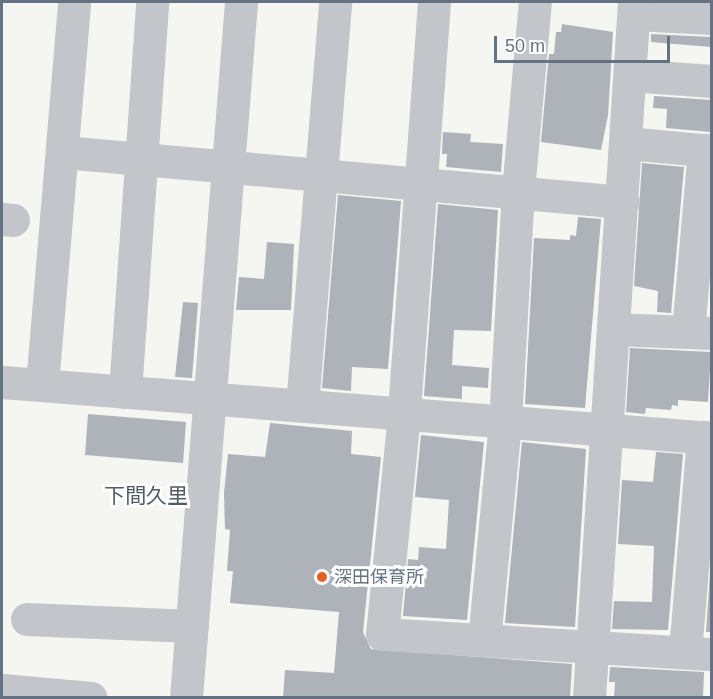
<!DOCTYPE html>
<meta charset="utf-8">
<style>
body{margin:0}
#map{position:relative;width:713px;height:699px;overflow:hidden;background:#f5f5f1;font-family:Helvetica,"Noto Sans JP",sans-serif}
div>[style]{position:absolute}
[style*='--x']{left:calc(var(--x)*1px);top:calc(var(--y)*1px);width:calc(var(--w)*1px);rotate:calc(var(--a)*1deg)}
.building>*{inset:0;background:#adb3b9}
.minor>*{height:33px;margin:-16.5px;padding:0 16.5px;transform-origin:16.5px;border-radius:16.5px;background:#c2c5c9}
.dots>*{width:16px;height:16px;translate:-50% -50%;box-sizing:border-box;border:3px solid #fff;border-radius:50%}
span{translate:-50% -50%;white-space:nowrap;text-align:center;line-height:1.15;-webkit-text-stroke:6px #fff;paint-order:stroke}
.poi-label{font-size:18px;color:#647282}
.left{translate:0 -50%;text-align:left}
.quarter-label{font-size:21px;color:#525c67}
.frame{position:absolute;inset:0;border:3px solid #647282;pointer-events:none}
.scale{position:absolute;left:494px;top:36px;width:176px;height:27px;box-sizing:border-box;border:3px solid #647282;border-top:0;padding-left:8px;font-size:18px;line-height:21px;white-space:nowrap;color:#647282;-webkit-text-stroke:4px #fff;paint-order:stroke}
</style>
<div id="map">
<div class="building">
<div style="clip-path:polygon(562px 24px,613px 32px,608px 115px,601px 150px,541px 142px,549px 54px,554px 54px,556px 32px,561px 32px)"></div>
<div style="clip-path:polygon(651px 34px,711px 37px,711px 47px,651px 42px)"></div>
<div style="clip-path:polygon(654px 96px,711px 100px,711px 132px,666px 128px,667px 109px,653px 108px)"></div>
<div style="clip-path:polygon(443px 132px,471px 134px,470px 142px,503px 144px,501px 172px,446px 167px,447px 154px,442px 154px)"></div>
<div style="clip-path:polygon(642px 163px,684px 167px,671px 313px,657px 312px,658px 291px,634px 286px)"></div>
<div style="clip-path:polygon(338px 195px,401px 201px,388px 369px,352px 367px,351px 391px,322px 388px)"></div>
<div style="clip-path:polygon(438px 204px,498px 210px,491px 331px,454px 330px,452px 365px,489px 368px,488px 388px,462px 386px,462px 399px,424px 396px)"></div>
<div style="clip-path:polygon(578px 217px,601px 219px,585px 408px,525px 404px,534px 238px,570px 240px,570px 235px,576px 236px)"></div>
<div style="clip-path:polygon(267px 242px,294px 244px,291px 310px,236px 310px,239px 277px,264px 279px)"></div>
<div style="clip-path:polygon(183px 302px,198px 303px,192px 378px,175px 377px)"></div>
<div style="clip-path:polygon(630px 348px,711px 352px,708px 402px,678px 400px,678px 406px,672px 405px,671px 410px,646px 408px,645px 414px,626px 412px)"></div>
<div style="clip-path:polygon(88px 414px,186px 422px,183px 463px,85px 455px)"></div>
<div style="clip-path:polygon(270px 423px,352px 431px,351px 454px,381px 457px,363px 632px,371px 649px,572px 664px,570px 698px,283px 698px,285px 670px,334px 673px,339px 612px,230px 603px,233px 571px,227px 571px,230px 530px,225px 529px,224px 493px,228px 454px,265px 457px)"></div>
<div style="clip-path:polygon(421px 435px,484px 442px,467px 620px,403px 616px,408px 559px,418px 560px,419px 547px,446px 549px,449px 500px,415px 497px)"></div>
<div style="clip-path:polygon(522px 442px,586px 449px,575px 627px,505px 623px)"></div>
<div style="clip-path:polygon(656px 452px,683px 454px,668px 630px,612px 629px,614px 601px,652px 602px,654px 546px,618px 544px,622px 480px,653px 482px)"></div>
<div style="clip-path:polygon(711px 560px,711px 632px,706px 632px)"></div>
<div style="clip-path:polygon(610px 667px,704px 672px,703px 698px,614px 698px,615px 682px,609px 682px)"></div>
</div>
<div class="minor">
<div style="--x:434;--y:2;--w:413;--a:94.2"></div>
<div style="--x:404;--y:414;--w:221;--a:95.7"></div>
<div style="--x:382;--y:634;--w:331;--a:3.5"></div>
<div style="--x:634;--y:14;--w:78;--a:2.9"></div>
<div style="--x:630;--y:75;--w:82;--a:4.2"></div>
<div style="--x:626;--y:143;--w:86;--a:5.3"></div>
<div style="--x:63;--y:152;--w:562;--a:5.1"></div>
<div style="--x:2;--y:219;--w:11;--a:5"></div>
<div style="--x:613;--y:329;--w:99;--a:2.3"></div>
<div style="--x:688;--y:332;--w:183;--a:-85"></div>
<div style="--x:2;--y:382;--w:712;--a:4.51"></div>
<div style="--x:42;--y:385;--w:384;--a:-85.2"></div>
<div style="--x:125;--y:392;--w:391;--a:-86"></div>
<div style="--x:302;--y:406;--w:405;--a:-85.3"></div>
<div style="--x:27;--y:619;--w:165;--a:2.4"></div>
<div style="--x:484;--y:640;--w:219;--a:-84.5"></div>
<div style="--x:505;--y:422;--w:231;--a:-86.8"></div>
<div style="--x:518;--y:191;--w:190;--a:-84.9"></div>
<div style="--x:685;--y:652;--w:216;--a:-85.2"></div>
<div style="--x:2;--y:690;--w:89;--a:5.1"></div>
<div style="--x:186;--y:698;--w:698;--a:-85.48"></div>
<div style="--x:589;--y:698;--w:697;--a:-86.3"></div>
</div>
<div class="dots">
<div style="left:322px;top:577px;background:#e36023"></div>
</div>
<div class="poi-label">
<span class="left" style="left:334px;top:577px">深田保育所</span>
</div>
<div class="quarter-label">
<span style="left:146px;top:496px">下間久里</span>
</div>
<div class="frame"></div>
<div class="scale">50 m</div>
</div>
